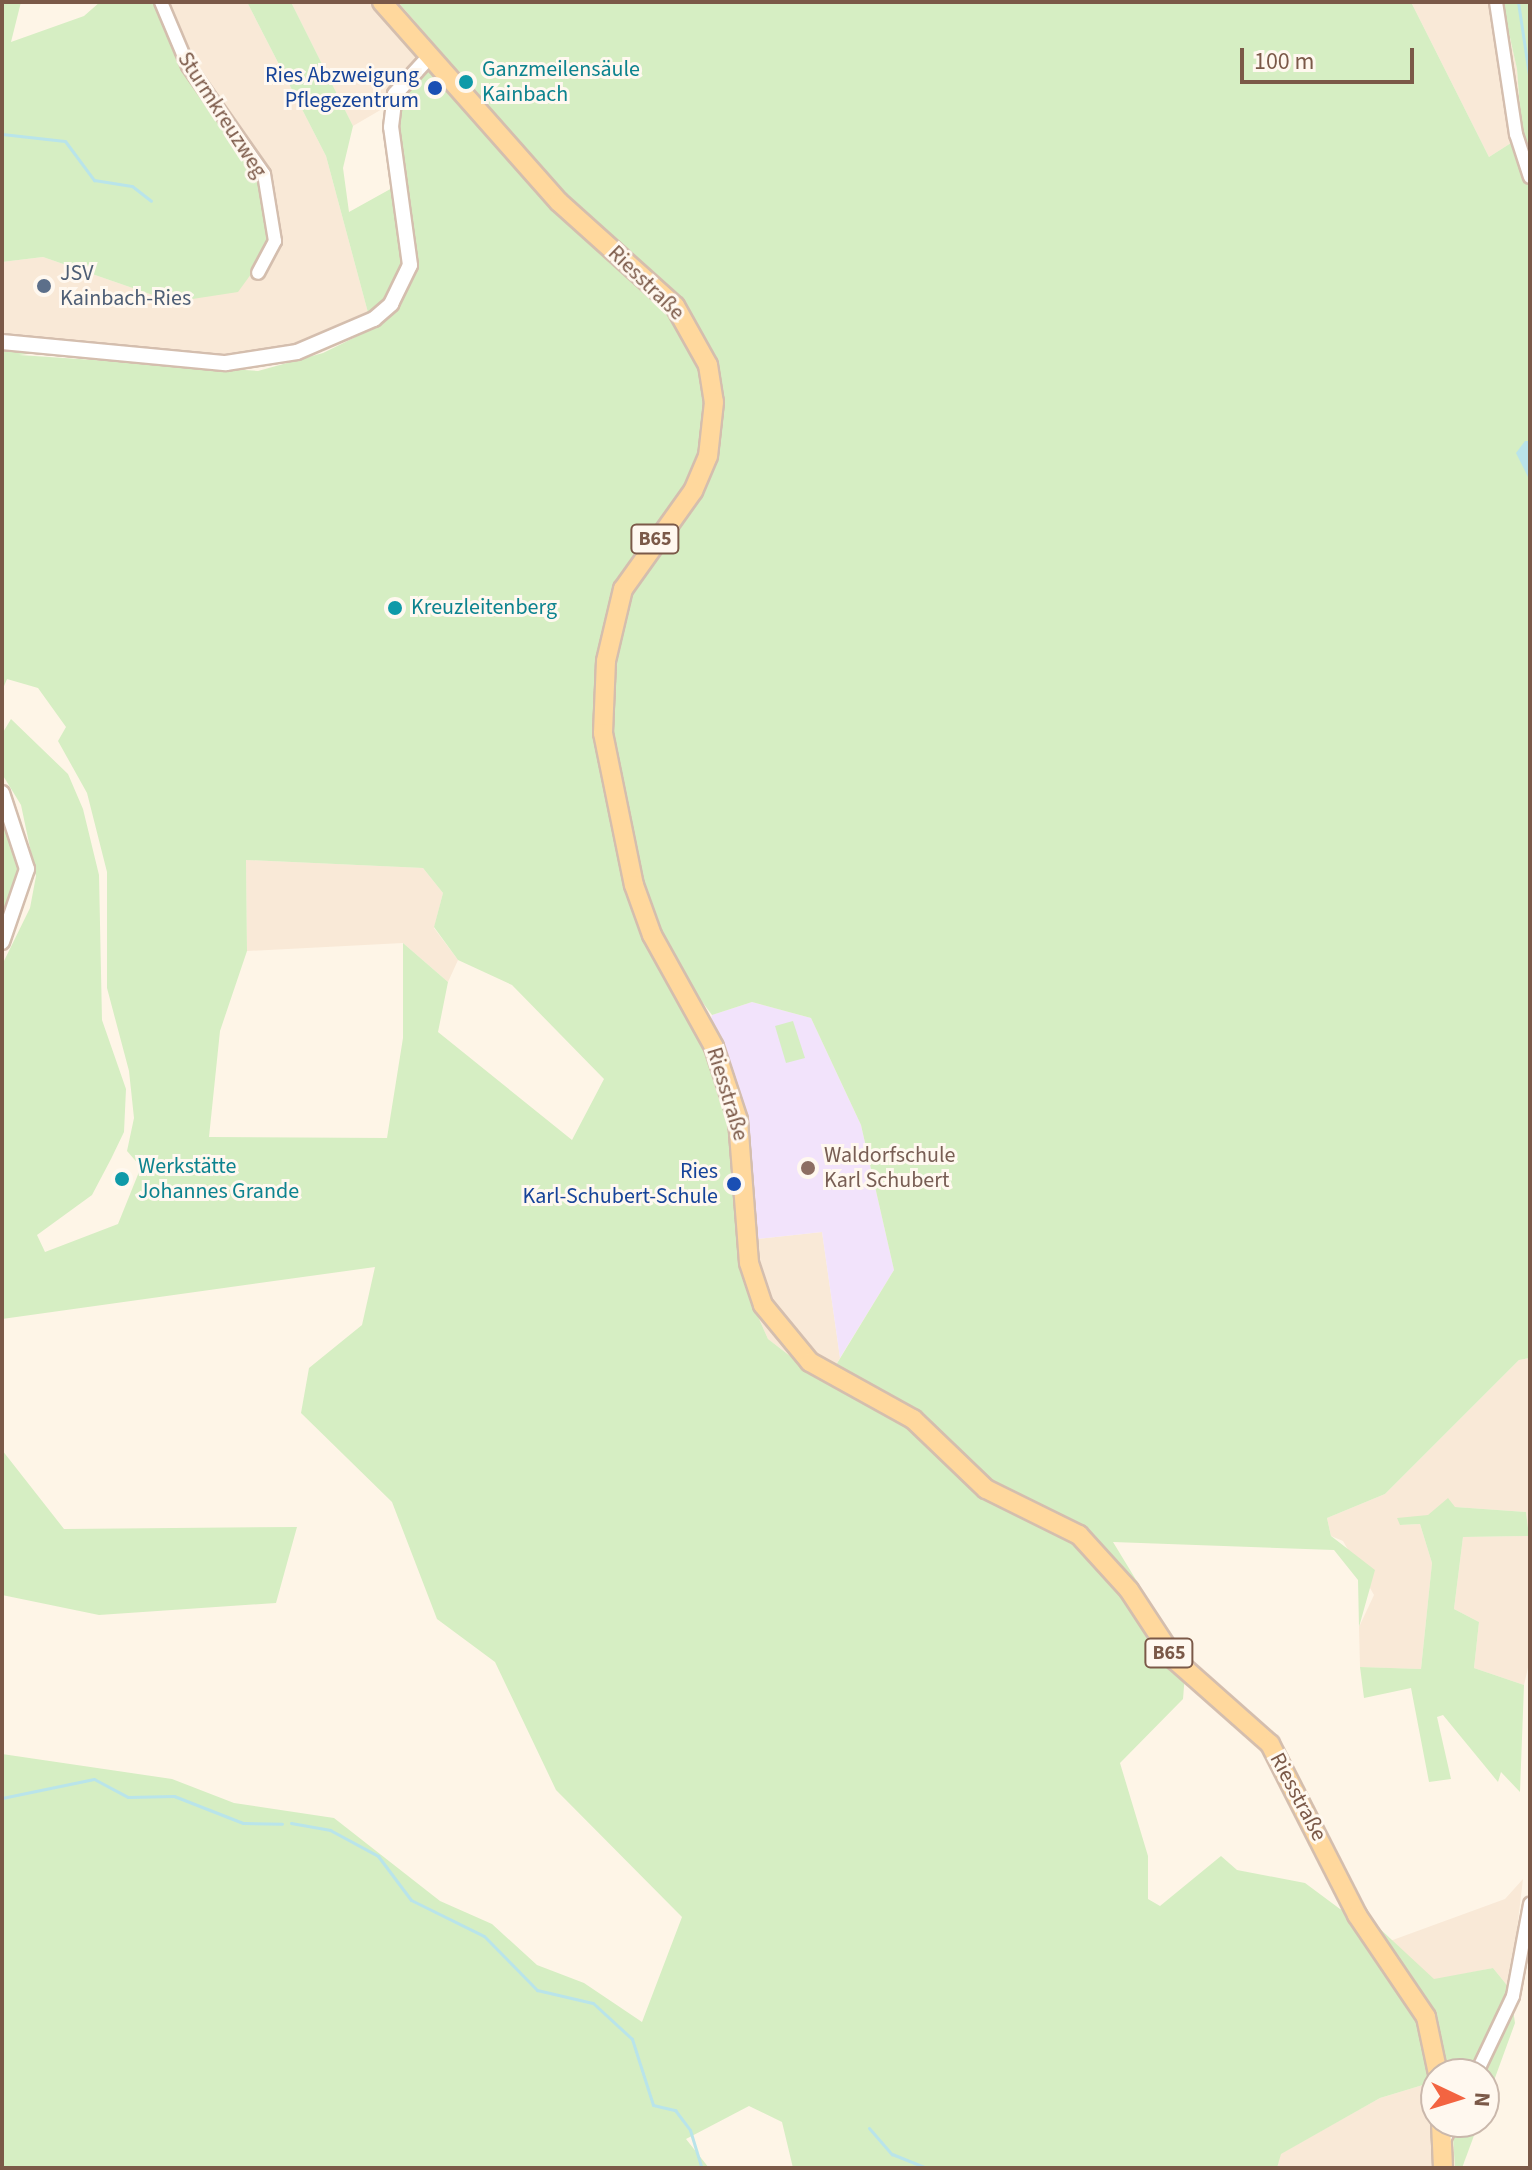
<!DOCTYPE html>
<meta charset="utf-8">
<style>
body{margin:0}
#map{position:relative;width:1532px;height:2170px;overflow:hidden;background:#fef5e7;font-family:"Source Sans 3",sans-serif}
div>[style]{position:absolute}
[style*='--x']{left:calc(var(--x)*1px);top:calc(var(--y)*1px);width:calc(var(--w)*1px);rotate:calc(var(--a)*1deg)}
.residential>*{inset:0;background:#f9e9d7}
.education>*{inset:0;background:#f2e3fb}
.green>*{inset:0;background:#d6eec3}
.water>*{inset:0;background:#b9e4ea}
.stream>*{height:3px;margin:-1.5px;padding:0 1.5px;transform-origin:1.5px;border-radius:1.5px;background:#b9e4ea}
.roads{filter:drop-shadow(2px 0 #d4beae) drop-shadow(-2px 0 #d4beae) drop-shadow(0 2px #d4beae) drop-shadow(0 -2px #d4beae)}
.minor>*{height:12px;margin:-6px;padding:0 6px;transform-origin:6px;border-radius:6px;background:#fff}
.tertiary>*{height:14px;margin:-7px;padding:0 7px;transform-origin:7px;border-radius:7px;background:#fff}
.primary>*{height:18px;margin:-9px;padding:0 9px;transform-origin:9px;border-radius:9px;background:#ffd89d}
.dots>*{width:22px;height:22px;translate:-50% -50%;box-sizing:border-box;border:4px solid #fff8ef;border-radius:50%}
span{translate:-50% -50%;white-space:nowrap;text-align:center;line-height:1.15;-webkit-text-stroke:6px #fff8ef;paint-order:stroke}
.shield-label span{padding:2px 6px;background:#fff8ef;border:2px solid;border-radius:6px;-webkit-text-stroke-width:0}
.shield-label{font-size:20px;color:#7b5948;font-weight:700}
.culture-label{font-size:22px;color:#0d838f}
.left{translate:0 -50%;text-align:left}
.transit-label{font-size:22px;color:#164399}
.right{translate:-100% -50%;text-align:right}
.street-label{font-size:22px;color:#7b5948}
.service-label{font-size:22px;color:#4e5e75}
.education-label{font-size:22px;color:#785e54}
.frame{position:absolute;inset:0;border:4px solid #7b5948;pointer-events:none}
.north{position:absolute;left:1420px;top:2058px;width:80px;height:80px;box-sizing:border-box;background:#fff8ef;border:2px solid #cab8ac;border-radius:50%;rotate:94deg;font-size:22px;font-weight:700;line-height:32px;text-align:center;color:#7b5948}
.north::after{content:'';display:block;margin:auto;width:28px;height:36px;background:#f36441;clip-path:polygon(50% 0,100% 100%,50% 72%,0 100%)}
.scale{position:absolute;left:1240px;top:48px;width:174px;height:36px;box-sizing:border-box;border:4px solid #7b5948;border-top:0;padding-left:10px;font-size:24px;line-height:28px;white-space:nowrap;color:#7b5948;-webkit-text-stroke:6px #fff8ef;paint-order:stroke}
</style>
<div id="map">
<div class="residential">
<div style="clip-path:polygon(161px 2px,247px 2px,326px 156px,370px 320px,297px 352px,242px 361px,2px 342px,2px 262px,43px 257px,173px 302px,199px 82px)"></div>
<div style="clip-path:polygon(291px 2px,398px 2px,444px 54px,401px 98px,353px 126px)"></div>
<div style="clip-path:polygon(1411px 2px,1502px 2px,1517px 69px,1522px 136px,1489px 157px)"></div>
<div style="clip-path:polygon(246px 860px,423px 868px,443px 893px,434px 928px,458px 960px,448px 982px,403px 943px,247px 951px)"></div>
<div style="clip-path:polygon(822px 1232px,840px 1358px,825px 1383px,768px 1339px,747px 1292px,748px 1240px)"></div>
<div style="clip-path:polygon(1530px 1358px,1530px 1659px,1524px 1685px,1474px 1668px,1479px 1622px,1454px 1609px,1463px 1537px,1529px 1536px,1526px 1512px,1455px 1507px,1400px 1525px,1420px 1524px,1432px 1563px,1421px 1669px,1360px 1667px,1359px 1627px,1374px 1595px,1343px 1541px,1331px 1536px,1327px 1518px,1385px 1494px,1519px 1360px)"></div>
<div style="clip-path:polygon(1523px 1879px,1510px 1989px,1493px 1968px,1434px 1980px,1390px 1941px,1505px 1899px)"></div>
<div style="clip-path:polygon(1436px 2081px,1436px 2122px,1452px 2122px,1455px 2168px,1277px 2168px,1280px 2154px,1380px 2098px)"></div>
</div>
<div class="education">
<div style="clip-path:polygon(752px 1002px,811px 1018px,861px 1125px,894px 1270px,840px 1358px,822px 1232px,748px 1240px,708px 1033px,712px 1015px)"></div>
</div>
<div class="green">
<div style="clip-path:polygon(2px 2px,21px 2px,11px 42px,84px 16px,100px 2px,161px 2px,170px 32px,264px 174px,275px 241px,238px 292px,173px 302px,43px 257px,2px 262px)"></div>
<div style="clip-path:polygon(evenodd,247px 2px,291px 2px,353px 126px,343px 168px,349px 212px,394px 187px,391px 127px,401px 98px,444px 55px,398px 2px,1411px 2px,1489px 157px,1522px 136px,1517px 69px,1502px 2px,1530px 2px,1530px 1358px,1519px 1360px,1385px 1494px,1327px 1518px,1331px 1536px,1375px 1570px,1359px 1627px,1358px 1580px,1334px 1550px,1113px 1542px,1186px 1662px,1183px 1699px,1120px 1763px,1148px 1856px,1148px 1899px,1160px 1906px,1221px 1856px,1237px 1870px,1305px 1883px,1340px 1909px,1365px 1915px,1434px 1979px,1493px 1968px,1510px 1989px,1515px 2023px,1484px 2108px,1484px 2074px,1436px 2074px,1436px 2081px,1380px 2098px,1281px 2154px,1277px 2168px,793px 2168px,782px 2122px,749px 2106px,686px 2139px,709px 2168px,2px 2168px,2px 1754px,172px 1779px,234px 1803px,334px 1818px,440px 1901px,492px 1924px,537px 1965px,584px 1983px,642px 2022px,682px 1917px,556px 1790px,495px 1662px,437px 1619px,392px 1502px,301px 1413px,309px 1368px,362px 1325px,375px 1267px,2px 1319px,2px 965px,30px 908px,36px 876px,21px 805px,2px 774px,2px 734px,11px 719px,68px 774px,83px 809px,99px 875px,102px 1020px,126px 1089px,124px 1132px,111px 1159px,92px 1195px,37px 1235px,45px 1252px,118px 1224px,141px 1167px,127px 1151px,134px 1118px,129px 1071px,107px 988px,107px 872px,87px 793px,58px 741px,66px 727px,38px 688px,7px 679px,2px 691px,2px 342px,69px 349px,19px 355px,258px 371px,323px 353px,382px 324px,370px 320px,326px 156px,247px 2px,246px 860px,423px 868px,443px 893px,434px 927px,458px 960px,512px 985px,604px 1079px,572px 1140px,438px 1032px,448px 982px,403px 943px,403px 1038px,387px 1138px,209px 1137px,220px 1031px,247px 951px,246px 860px,247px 2px,661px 947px,712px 1015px,752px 1002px,811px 1018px,861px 1125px,894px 1270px,825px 1383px,768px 1339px,747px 1292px,748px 1240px,719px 1057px,661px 947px)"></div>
<div style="clip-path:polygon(2px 807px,21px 878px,2px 924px)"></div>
<div style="clip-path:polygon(793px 1021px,805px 1058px,786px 1063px,775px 1026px)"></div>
<div style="clip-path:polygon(2px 1450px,64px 1529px,297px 1527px,276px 1603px,99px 1615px,2px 1595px)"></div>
<div style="clip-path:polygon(1448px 1498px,1455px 1507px,1526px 1512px,1529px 1536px,1463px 1537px,1454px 1609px,1479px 1622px,1474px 1668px,1524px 1685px,1520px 1792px,1501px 1772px,1498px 1782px,1443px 1715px,1437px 1717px,1451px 1779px,1429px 1782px,1411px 1688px,1364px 1698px,1360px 1667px,1421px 1669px,1432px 1563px,1420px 1524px,1400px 1525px,1397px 1518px,1428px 1515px)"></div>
<div style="clip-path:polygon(1452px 2122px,1479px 2122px,1462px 2168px,1455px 2168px)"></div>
</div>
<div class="water">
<div style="clip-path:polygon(1525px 441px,1530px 441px,1528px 477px,1516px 453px)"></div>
</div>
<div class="stream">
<div style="--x:1518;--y:2;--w:80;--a:81.4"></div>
<div style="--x:2;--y:134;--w:63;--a:6.3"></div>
<div style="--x:65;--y:141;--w:49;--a:53.4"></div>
<div style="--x:94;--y:180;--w:38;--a:9"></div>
<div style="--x:132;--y:186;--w:24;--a:38"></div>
<div style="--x:2;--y:1798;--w:94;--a:-11.7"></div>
<div style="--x:94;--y:1779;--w:38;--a:28"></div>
<div style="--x:128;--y:1797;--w:46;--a:-1.2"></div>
<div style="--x:174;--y:1796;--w:74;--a:21.4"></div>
<div style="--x:243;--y:1823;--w:39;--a:1"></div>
<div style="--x:291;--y:1823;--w:40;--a:10"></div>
<div style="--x:330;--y:1830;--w:55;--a:28.4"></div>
<div style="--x:378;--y:1856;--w:55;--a:53.1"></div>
<div style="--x:411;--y:1900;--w:81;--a:26.3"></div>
<div style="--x:484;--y:1936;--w:76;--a:45.5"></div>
<div style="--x:537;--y:1990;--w:57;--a:13.1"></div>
<div style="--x:593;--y:2003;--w:53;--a:42.7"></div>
<div style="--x:632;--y:2039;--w:69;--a:72.3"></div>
<div style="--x:653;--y:2105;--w:23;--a:13"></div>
<div style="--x:675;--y:2110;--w:25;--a:53"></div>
<div style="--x:690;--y:2130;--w:39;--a:73"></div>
<div style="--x:869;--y:2128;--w:35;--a:49"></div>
<div style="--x:892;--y:2154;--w:38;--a:22"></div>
</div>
<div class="roads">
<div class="minor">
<div style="--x:161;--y:2;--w:69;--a:67.1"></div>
<div style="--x:188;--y:66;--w:132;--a:54.9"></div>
<div style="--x:264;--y:174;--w:68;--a:80.7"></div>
<div style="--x:275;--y:241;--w:36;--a:118"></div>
<div style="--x:1496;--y:2;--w:134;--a:81.4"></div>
<div style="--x:1516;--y:134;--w:45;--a:72"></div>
<div style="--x:1476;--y:2074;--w:86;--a:-64.6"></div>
<div style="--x:1513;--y:1996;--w:94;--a:-79.5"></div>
<div style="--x:1443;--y:2142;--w:22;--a:-63"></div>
</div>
<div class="tertiary">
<div style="--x:2;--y:342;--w:225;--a:5.4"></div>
<div style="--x:226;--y:363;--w:72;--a:-8.8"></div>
<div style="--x:297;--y:352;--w:84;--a:-23.2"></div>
<div style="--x:374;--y:319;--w:23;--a:-41"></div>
<div style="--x:391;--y:304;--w:43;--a:-64"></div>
<div style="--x:410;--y:265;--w:139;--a:-97.8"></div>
<div style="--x:391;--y:127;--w:33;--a:-83"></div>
<div style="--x:395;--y:94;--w:52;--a:-47.4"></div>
<div style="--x:2;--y:793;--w:80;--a:71.8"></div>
<div style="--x:27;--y:869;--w:77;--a:108.9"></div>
</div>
<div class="primary">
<div style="--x:382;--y:2;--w:267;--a:48.5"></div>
<div style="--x:559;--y:202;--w:156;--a:41.9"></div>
<div style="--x:675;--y:306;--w:68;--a:60.8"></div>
<div style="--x:708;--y:365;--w:37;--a:81"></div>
<div style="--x:714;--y:402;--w:54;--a:96.3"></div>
<div style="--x:708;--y:456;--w:38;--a:113"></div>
<div style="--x:693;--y:491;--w:120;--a:125.5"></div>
<div style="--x:623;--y:589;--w:74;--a:103.3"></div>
<div style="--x:606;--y:661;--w:72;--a:92.4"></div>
<div style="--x:603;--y:733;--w:155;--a:78.5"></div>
<div style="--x:634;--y:885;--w:53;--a:70.2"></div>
<div style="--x:652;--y:935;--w:128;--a:61"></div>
<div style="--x:714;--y:1047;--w:77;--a:71.8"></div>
<div style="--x:738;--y:1120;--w:143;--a:85.6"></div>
<div style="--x:749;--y:1263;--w:44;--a:71.6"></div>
<div style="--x:763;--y:1305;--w:74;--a:50.5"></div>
<div style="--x:810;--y:1362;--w:118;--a:29"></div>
<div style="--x:913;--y:1419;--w:101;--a:43.8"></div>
<div style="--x:986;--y:1489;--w:104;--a:26.3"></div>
<div style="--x:1079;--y:1535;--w:74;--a:47.7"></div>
<div style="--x:1129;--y:1590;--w:84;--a:56.7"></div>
<div style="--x:1175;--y:1660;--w:127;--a:41.5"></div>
<div style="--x:1270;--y:1744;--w:192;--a:63"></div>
<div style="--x:1357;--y:1915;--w:123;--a:55.9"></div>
<div style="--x:1426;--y:2017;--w:58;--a:78.1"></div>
<div style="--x:1441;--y:2122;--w:46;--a:87.5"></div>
</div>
</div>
<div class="dots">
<div style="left:466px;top:82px;background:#0f9aa8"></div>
<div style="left:435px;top:88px;background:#1a4fb4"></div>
<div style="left:44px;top:286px;background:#5c6f8a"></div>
<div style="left:395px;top:608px;background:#0f9aa8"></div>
<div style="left:808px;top:1168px;background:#8d6e63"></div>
<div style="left:122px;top:1179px;background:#0f9aa8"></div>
<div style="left:734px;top:1184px;background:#1a4fb4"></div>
</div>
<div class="shield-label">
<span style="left:655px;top:539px">B65</span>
<span style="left:1169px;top:1653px">B65</span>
</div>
<div class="culture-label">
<span class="left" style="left:482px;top:82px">Ganzmeilensäule<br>Kainbach</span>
<span class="left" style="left:411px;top:608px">Kreuzleitenberg</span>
<span class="left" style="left:138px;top:1179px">Werkstätte<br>Johannes Grande</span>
</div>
<div class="transit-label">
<span class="right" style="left:419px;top:88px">Ries Abzweigung<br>Pflegezentrum</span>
<span class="right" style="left:718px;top:1184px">Ries<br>Karl-Schubert-Schule</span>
</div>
<div class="street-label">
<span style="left:222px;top:115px;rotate:57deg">Sturmkreuzweg</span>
<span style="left:646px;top:283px;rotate:44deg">Riesstraße</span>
<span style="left:727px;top:1094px;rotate:73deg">Riesstraße</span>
<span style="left:1298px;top:1797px;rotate:62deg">Riesstraße</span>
</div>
<div class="service-label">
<span class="left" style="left:60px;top:286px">JSV<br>Kainbach-Ries</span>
</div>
<div class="education-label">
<span class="left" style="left:824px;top:1168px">Waldorfschule<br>Karl Schubert</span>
</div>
<div class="frame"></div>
<div class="north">N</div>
<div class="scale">100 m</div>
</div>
